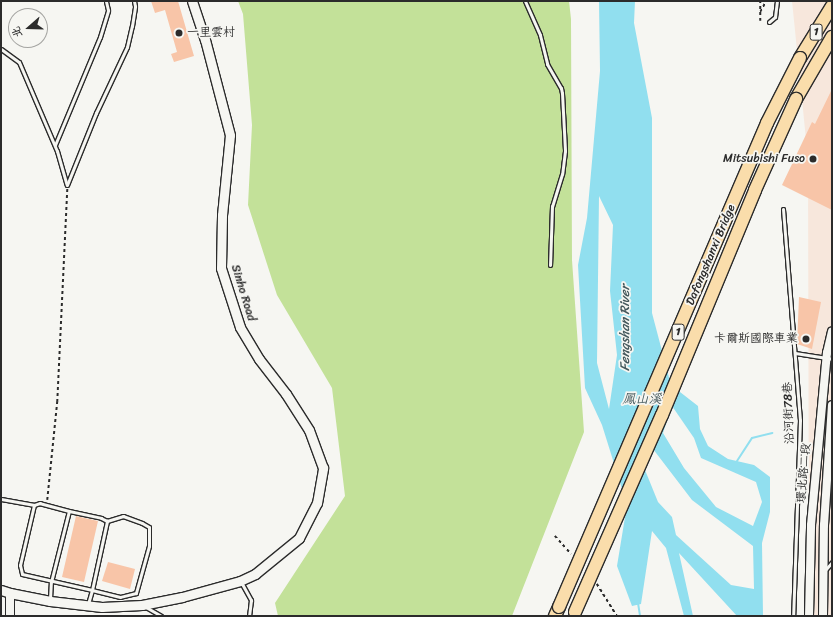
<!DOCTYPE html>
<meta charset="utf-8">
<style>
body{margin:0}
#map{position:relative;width:833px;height:617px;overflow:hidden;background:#f6f6f2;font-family:Sriracha,"LXGW WenKai TC",sans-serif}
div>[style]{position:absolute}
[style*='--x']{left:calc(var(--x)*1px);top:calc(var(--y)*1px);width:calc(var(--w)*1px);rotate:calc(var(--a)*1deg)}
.built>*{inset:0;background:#f7e7dc}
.green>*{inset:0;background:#c3e199}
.water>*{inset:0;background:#91dfef}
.stream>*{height:2px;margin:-1px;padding:0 1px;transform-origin:1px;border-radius:1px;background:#91dfef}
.building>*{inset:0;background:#f8c5a8}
.path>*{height:1.5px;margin-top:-0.75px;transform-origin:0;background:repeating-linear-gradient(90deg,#2b2b2b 0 3px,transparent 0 6px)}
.roads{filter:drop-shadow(1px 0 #2b2b2b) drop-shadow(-1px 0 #2b2b2b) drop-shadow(0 1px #2b2b2b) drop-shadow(0 -1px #2b2b2b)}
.service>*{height:3px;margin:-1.5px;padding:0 1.5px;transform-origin:1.5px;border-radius:1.5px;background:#f6f6f2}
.tertiary>*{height:8px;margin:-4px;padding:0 4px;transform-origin:4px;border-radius:4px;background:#f6f6f2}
.secondary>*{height:9px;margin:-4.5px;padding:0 4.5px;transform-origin:4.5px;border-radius:4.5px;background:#f6f6f2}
.motorway>*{height:12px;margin:-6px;padding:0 6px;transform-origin:6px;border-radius:6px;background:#faddab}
.bridges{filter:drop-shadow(1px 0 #2b2b2b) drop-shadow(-1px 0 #2b2b2b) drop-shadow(0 1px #2b2b2b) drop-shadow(0 -1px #2b2b2b)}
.motorway-bridge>*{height:12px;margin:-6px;padding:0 6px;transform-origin:6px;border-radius:6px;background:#faddab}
.dots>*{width:11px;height:11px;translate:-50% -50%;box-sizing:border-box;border:2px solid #f6f6f2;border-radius:50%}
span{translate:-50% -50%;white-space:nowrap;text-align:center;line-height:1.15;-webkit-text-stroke:3.5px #f6f6f2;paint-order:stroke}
.shield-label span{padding:1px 3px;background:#f6f6f2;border:1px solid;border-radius:3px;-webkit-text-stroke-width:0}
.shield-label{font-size:11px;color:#2b2b2b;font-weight:700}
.poi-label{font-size:12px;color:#2b2b2b}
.left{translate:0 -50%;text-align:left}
.right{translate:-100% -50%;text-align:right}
.street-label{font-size:12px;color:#2b2b2b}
.water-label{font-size:13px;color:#44585c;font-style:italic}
.frame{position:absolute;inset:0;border:2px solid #2b2b2b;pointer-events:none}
.north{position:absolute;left:8px;top:8px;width:40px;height:40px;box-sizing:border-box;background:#f6f6f2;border:1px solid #a5a5a2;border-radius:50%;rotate:250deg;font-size:11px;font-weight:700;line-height:16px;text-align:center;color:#2b2b2b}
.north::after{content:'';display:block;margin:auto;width:14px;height:18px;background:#2b2b2b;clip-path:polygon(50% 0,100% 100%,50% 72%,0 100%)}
</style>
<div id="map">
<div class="built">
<div style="clip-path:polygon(792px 1px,832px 1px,832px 616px,809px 616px,808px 159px)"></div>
</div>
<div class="green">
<div style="clip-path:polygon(238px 1px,569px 1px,571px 19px,572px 260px,584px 432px,512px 616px,278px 616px,275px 603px,345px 496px,332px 388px,277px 295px,248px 205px,252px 125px,243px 14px)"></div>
</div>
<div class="water">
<div style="clip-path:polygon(evenodd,599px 1px,635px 1px,634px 23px,652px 118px,652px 313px,671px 385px,698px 406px,700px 429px,708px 446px,728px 459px,754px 465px,770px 477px,770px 512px,762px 543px,763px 616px,737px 616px,679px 553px,693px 616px,684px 616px,666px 548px,652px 531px,641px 604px,632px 606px,617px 566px,627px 505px,602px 425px,585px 388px,578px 265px,587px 218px,600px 71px,599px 1px,599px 196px,613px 225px,610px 291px,617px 355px,609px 409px,597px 363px,599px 196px,599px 1px,672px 406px,694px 438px,701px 458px,756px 482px,762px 502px,753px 526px,716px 507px,684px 468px,663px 433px,672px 406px,599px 1px,653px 449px,692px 500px,753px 546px,754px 589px,731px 585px,676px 535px,672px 517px,658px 502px,645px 470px,653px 449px)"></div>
</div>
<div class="stream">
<div style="--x:737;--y:461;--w:27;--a:-57"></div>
<div style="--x:752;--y:438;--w:21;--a:-14"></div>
<div style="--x:638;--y:603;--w:13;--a:81"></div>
</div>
<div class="building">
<div style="clip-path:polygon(151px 1px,178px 1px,194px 56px,174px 62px,171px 54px,177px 52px,165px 10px,155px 13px)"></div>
<div style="clip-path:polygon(832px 89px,832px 210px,782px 185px,812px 122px,815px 124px)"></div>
<div style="clip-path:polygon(799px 297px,821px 302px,812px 349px,797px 344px)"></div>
<div style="clip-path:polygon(76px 516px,98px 521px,84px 582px,62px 577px)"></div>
<div style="clip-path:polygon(108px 562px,135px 569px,130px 589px,102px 581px)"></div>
</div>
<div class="path">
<div style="--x:760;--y:12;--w:13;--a:-61"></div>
<div style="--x:760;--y:21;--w:20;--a:-90"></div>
<div style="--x:47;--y:500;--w:99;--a:-84.2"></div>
<div style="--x:57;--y:402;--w:213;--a:-87.3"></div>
<div style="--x:555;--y:536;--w:24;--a:48"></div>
<div style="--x:597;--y:584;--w:38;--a:58"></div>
</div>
<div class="roads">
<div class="service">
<div style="--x:525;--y:1;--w:37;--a:66"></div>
<div style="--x:540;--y:35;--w:30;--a:76"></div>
<div style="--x:547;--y:64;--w:28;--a:60"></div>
<div style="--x:561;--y:88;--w:5;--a:79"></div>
<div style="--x:562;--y:93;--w:58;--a:87"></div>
<div style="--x:565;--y:151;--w:23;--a:97"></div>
<div style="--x:562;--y:174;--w:34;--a:107"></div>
<div style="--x:552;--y:206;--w:59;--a:91.9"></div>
<div style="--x:769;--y:22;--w:8;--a:-40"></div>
<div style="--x:775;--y:17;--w:16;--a:-83"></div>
<div style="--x:1;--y:49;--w:22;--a:36"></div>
<div style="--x:19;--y:62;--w:97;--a:66.9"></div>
<div style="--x:57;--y:151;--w:35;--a:74"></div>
<div style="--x:67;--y:185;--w:78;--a:-68.1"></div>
<div style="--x:96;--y:113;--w:73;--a:-64.8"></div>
<div style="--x:127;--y:47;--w:22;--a:-77"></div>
<div style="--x:132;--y:26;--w:20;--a:-81"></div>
<div style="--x:135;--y:6;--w:5;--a:-101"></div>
<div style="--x:55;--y:145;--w:117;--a:-67.4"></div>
<div style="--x:100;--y:37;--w:28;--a:-73"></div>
<div style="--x:108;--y:10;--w:9;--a:-103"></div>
<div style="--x:783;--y:209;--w:212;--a:85.4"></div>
<div style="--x:800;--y:420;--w:196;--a:92"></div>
<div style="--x:795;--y:353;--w:37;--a:9"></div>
<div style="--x:1;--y:499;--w:34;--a:10"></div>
<div style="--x:69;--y:511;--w:30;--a:-165"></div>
<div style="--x:40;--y:503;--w:6;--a:162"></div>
<div style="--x:34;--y:505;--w:62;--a:103.1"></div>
<div style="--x:20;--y:565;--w:9;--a:77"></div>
<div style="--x:22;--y:574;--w:72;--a:12.9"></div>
<div style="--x:92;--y:590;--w:71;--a:-77.7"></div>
<div style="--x:826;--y:569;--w:9;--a:-49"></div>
<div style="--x:241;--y:582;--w:21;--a:61"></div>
<div style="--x:251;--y:600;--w:16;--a:97"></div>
<div style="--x:50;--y:599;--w:17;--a:-87"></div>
<div style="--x:51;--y:582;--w:73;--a:-75.8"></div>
<div style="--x:69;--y:511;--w:33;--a:12"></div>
<div style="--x:101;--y:518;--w:7;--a:27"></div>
<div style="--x:107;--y:521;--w:17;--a:-17"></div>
<div style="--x:123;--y:516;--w:20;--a:20"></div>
<div style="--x:142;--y:523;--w:8;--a:30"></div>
<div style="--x:149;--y:527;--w:19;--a:90"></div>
<div style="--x:149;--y:546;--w:49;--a:105.5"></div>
<div style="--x:136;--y:593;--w:16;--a:166"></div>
<div style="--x:120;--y:597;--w:29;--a:-166"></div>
<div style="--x:92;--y:590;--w:15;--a:106"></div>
<div style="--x:144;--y:606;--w:20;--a:30"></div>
</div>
<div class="tertiary">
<div style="--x:10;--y:593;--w:23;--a:90"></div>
<div style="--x:809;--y:616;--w:91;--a:-88.7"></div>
<div style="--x:811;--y:525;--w:173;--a:-84.7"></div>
<div style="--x:827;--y:353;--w:22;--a:-77"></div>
<div style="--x:823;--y:616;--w:91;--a:-89.4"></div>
<div style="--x:824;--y:525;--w:120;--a:-86.2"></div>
</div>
<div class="secondary">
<div style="--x:1;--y:590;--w:9;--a:18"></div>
<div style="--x:10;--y:593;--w:41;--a:11.3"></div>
<div style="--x:50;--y:601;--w:52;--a:6.6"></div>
<div style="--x:102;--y:607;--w:40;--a:-2.9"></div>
<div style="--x:142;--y:605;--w:41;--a:-11.3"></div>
<div style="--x:182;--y:597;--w:60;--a:-15.4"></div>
<div style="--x:240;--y:581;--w:17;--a:-25"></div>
<div style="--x:255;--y:574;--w:57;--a:-39.3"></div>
<div style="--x:299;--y:538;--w:39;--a:-63"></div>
<div style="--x:317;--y:503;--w:36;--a:-80"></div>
<div style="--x:323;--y:468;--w:40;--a:-110.2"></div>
<div style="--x:309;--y:430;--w:43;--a:-122.6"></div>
<div style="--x:286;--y:394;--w:44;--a:-127.6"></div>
<div style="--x:259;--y:359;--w:37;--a:-121"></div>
<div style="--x:240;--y:327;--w:62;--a:-107.9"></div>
<div style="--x:221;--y:268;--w:53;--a:-88.9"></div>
<div style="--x:222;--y:215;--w:80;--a:-84.3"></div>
<div style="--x:230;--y:135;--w:98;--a:-104.7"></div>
<div style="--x:205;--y:40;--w:41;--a:-108.4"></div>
</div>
<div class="motorway">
<div style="--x:800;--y:58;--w:61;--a:-58.4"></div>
<div style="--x:796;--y:99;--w:72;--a:-59.9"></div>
<div style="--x:555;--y:616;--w:10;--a:-66"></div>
</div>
</div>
<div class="bridges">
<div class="motorway-bridge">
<div style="--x:559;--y:607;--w:527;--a:-66.74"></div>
<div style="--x:767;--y:123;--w:73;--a:-63.1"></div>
<div style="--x:575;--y:612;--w:215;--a:-66.2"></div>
<div style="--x:662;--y:415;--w:243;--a:-67.5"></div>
<div style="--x:755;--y:190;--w:100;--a:-65.7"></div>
</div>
</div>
<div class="dots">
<div style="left:179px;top:33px;background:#2b2b2b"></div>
<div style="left:813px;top:159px;background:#2b2b2b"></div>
<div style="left:806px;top:339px;background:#2b2b2b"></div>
</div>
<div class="shield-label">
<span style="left:816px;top:32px">1</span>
<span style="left:678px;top:332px">1</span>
</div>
<div class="poi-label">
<span class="left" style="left:187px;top:33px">一里雲村</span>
<span class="right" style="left:805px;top:159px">Mitsubishi Fuso</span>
<span class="right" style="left:798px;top:339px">卡爾斯國際車業</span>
</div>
<div class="street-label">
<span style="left:711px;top:255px;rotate:-67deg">Dafongshanxi Bridge</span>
<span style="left:243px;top:293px;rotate:73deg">Sinho Road</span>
<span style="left:789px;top:413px;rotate:-92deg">沿河街78巷</span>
<span style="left:804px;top:473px;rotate:-85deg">環北路二段</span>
</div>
<div class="water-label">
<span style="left:625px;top:328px;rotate:-90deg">Fengshan River</span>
<span style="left:642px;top:399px">鳳山溪</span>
</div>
<div class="frame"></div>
<div class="north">北</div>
</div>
